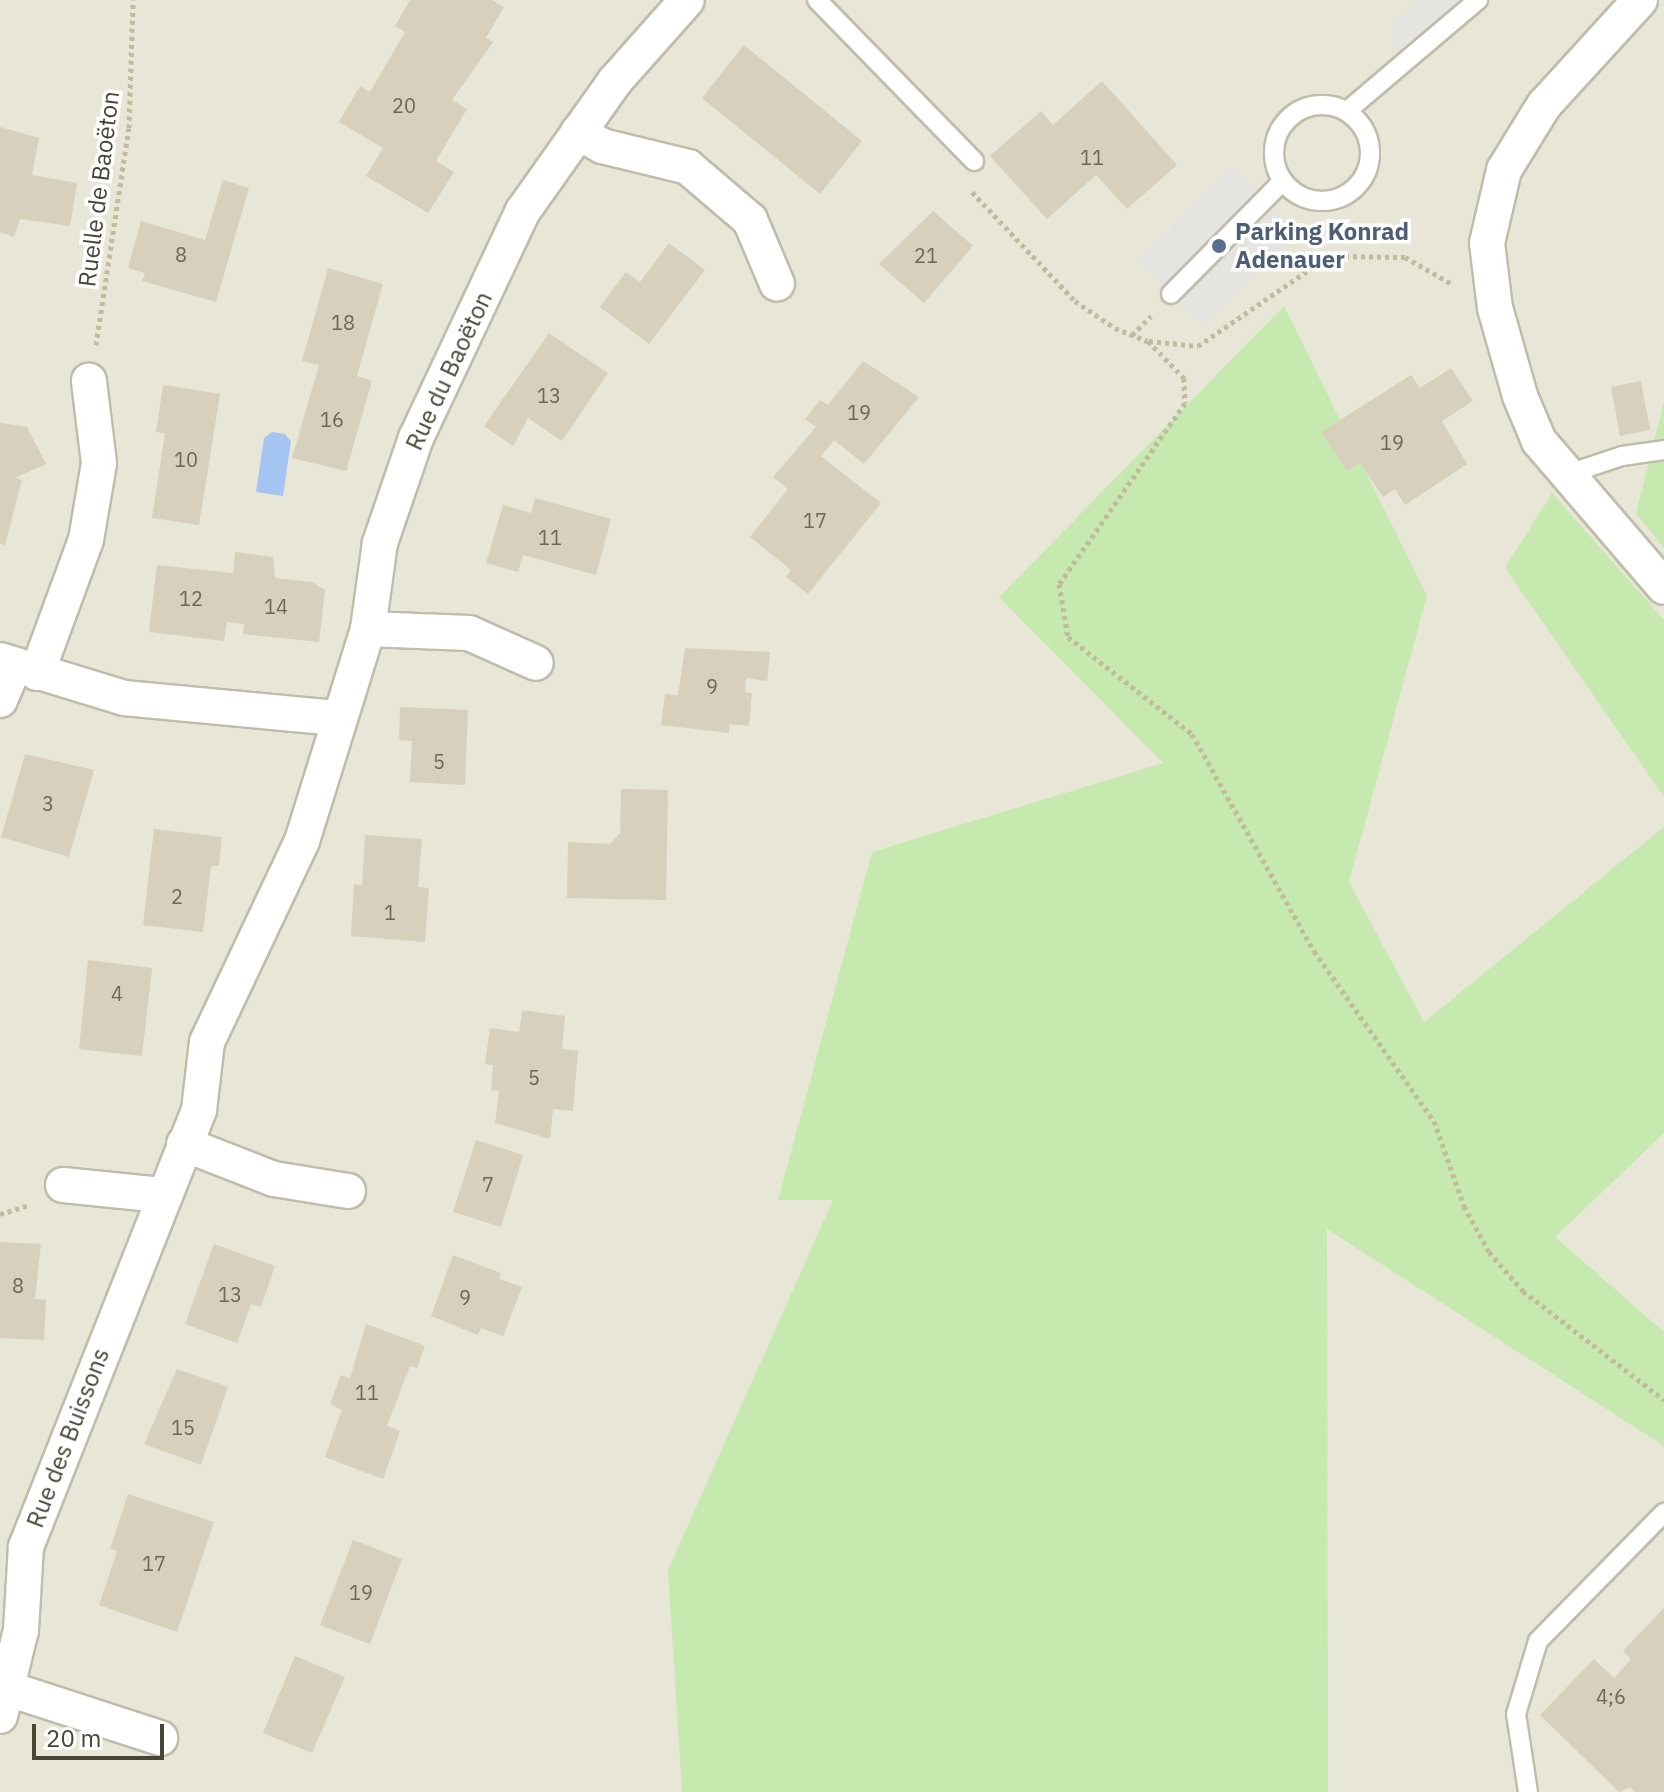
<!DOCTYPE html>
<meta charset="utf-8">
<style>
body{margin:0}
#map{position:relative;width:1664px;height:1792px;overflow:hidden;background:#f4f3e8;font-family:"IBM Plex Sans",sans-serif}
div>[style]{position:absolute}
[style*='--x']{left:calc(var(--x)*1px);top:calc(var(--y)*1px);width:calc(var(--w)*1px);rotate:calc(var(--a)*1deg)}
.residential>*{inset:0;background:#e8e6d6}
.green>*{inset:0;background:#c6e9b0}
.parking>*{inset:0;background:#e5e4e0}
.water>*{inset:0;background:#a4c5f1}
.building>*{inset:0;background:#d6d0bd}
.path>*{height:5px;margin-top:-2.5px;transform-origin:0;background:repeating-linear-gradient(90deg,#c2bb9b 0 4px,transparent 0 8px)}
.roads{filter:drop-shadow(2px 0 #c0bcaa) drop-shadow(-2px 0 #c0bcaa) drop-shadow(0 2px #c0bcaa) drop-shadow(0 -2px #c0bcaa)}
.service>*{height:18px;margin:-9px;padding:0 9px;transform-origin:9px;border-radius:9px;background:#fff}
.service>.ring{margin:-9px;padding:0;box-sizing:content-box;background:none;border:18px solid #fff;border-radius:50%}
.minor>*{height:34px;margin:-17px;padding:0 17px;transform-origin:17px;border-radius:17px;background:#fff}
.dots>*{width:22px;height:22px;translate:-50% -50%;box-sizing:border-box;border:4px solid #fff;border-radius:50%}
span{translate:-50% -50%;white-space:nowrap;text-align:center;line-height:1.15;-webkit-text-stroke:7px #fff;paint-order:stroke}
.number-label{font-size:20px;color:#6c6758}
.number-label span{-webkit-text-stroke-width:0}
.street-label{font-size:24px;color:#484436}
.service-label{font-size:24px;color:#4e5e75;font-weight:700}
.left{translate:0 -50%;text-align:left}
.scale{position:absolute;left:32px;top:1724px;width:132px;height:36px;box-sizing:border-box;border:4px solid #484436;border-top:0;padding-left:10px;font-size:24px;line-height:28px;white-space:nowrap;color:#484436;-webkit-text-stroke:6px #fff;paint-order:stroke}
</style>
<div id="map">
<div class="residential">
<div style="clip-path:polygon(0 0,1664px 0,1664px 1792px,0 1792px)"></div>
</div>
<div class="green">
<div style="clip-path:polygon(1284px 306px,1427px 596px,1349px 882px,1424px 1022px,1664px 827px,1664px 1133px,1555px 1237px,1664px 1332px,1664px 1446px,1327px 1229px,1328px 1792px,682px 1792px,668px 1570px,833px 1200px,778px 1200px,872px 852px,1163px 763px,999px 597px)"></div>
<div style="clip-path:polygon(1664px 402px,1664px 548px,1636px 513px)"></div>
<div style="clip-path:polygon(1552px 493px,1664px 620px,1664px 797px,1505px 568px)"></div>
</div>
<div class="parking">
<div style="clip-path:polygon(1419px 0,1478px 0,1401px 66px,1391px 24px)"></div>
<div style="clip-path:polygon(1234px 165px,1301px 233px,1204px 326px,1138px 259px)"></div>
</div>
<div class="water">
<div style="clip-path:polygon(272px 432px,285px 434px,291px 441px,283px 496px,256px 492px,264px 438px)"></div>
</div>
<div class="building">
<div style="clip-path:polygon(410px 0,492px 0,504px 7px,486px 38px,493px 42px,452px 100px,467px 109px,436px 161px,454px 172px,428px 213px,366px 176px,383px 148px,339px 122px,360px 86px,370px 92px,405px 32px,395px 26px)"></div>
<div style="clip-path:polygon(744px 45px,862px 141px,820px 194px,702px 98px)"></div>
<div style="clip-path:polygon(1102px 81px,1177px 165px,1127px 209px,1096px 175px,1047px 219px,990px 156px,1041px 111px,1053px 125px)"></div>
<div style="clip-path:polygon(0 127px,39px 138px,32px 175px,77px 183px,70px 226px,20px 219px,14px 237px,0 232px)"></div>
<div style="clip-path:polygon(223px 180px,249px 188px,216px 302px,142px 281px,145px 273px,128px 268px,141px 221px,205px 240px)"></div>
<div style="clip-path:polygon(933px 211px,973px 246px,924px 303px,879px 264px)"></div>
<div style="clip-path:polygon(669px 243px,705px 270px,649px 344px,600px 307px,626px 272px,640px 282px)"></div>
<div style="clip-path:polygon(328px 268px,383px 284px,357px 376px,372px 381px,346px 471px,292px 458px,319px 365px,302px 361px)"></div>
<div style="clip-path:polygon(549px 333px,608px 373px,562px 441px,528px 418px,513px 446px,484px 426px)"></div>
<div style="clip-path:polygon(863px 361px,919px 397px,864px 464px,834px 440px,821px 456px,881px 503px,808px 594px,786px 577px,791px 570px,750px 537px,788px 489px,773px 477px,816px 427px,805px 419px,820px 400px,828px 405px)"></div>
<div style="clip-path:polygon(1451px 368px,1473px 401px,1442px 421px,1467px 464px,1405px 505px,1395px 489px,1383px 497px,1360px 463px,1347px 471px,1321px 432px,1411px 375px,1420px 388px)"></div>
<div style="clip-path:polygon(1641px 381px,1650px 430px,1620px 436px,1611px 387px)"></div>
<div style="clip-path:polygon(163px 385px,220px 394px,199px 525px,152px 518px,165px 433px,156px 432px)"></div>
<div style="clip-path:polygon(0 423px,27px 427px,46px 464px,14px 478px,22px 480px,5px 545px,0 544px)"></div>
<div style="clip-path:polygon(535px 498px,611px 519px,596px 575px,523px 555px,518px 572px,486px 563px,503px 505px,531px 513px)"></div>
<div style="clip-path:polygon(235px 552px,273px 557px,275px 578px,312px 582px,325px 590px,319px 642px,243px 634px,244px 624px,227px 622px,224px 641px,149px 632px,157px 565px,233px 573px)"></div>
<div style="clip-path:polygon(685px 648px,770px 652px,767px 681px,746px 678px,745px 692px,752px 693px,749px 726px,729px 724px,729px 733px,661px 725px,665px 694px,678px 695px)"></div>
<div style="clip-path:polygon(400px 707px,468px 710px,465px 785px,410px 782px,412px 741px,399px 740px)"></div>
<div style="clip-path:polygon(25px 754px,94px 770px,69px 857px,1px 837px)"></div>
<div style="clip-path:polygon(621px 789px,668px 790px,666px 900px,567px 898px,568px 842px,610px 844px,620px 833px)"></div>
<div style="clip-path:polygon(154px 829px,222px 837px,219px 866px,211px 866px,203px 932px,143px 925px)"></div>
<div style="clip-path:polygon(365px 835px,422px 839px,418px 887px,429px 888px,425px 942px,351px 936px,354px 884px,362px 885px)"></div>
<div style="clip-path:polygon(88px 960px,152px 968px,142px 1056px,79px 1049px)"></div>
<div style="clip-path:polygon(522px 1010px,565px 1016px,562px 1049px,578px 1051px,573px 1111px,553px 1109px,550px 1139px,495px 1123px,499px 1091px,491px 1090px,493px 1065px,485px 1064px,490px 1028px,519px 1032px)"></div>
<div style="clip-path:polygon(476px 1140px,523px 1155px,501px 1227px,453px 1212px)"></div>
<div style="clip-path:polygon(0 1242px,41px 1244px,35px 1299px,46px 1300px,44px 1340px,0 1338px)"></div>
<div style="clip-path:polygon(214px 1244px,275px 1266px,261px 1307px,251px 1304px,237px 1343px,185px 1324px)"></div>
<div style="clip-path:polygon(453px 1255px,501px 1273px,499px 1279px,522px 1287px,503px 1336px,481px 1328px,478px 1335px,431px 1316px)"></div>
<div style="clip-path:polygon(366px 1324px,425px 1346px,417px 1368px,410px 1366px,387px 1426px,400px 1431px,383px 1479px,325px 1457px,342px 1410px,330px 1404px,341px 1375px,350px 1379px)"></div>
<div style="clip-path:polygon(177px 1369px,228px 1387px,201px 1465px,144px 1444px)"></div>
<div style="clip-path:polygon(128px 1494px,214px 1522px,177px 1632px,99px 1605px,117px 1551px,110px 1549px)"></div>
<div style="clip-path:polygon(353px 1540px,402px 1559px,370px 1644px,320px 1625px)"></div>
<div style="clip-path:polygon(1664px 1608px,1664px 1792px,1635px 1792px,1630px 1787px,1619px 1792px,1540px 1715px,1594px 1659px,1614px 1678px,1631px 1659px,1623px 1651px)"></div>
<div style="clip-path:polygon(295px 1656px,345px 1677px,312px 1753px,263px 1733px)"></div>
</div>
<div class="path">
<div style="--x:972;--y:192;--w:150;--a:46.6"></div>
<div style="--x:1075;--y:301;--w:48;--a:34"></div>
<div style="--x:1115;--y:328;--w:35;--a:22"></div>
<div style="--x:1148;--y:341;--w:52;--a:45.8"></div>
<div style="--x:1184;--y:378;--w:25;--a:88"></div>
<div style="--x:1185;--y:403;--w:221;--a:124.8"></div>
<div style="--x:1059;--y:584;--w:54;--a:80.4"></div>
<div style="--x:1068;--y:637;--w:157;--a:38"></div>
<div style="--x:1192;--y:734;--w:249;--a:60.7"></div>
<div style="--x:1314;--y:951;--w:208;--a:54.8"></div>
<div style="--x:1434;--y:1121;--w:90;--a:70.6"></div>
<div style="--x:1464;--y:1206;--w:52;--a:61.5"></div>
<div style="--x:1489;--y:1252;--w:52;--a:48.9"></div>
<div style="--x:1523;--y:1291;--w:178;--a:37.7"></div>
<div style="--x:1132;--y:335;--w:27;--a:-45"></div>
<div style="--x:1149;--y:341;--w:49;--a:5.8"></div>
<div style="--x:1198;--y:346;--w:159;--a:-34.5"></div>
<div style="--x:1329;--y:256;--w:76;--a:0.8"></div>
<div style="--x:1405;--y:257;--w:54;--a:29.9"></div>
<div style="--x:96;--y:345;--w:219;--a:-81.4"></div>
<div style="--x:129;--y:128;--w:128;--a:-88.2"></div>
<div style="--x:0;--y:1214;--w:30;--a:-17"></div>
</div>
<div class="roads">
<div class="service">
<div style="--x:817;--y:0;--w:225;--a:45.7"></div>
<div class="ring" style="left:1274px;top:105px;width:78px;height:78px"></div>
<div style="--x:1347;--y:111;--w:172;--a:-40.3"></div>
<div style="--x:1171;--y:294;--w:159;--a:-45.3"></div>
<div style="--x:1568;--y:474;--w:57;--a:-18.4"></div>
<div style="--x:1622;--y:456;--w:42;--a:-8.1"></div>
<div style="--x:1528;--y:1792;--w:79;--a:-98.7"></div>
<div style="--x:1516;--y:1714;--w:76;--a:-73.2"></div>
<div style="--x:1538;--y:1641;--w:180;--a:-45.5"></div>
</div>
<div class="minor">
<div style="--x:1640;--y:0;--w:142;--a:132.4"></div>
<div style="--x:1544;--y:105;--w:76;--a:121.6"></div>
<div style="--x:1504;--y:170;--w:75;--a:103.1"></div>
<div style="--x:1487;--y:243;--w:65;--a:83"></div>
<div style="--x:1495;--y:308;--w:91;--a:74.1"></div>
<div style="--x:1520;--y:396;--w:49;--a:67.1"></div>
<div style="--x:1539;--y:441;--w:192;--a:49.4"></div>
<div style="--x:578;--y:132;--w:28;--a:30"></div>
<div style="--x:602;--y:146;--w:89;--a:13.7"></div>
<div style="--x:688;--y:167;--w:82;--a:40.5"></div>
<div style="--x:750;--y:220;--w:69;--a:67.1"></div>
<div style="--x:368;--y:629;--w:101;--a:2.3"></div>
<div style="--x:469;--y:633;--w:73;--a:24.1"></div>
<div style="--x:0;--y:660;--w:130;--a:17"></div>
<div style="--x:124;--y:698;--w:213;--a:5.4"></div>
<div style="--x:37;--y:673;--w:142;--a:-69.8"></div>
<div style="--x:86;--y:540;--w:78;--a:-80.4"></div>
<div style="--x:99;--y:463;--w:83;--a:-97"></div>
<div style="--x:0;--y:700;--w:38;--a:-67"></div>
<div style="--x:184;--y:1144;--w:97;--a:21.3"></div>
<div style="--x:274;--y:1179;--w:75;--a:9.2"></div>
<div style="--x:63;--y:1185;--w:99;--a:5.8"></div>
<div style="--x:9;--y:1689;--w:159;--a:18"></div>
<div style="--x:0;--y:1716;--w:89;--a:-76.3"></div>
<div style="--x:21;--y:1630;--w:83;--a:-86.6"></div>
<div style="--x:26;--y:1547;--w:470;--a:-68.4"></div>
<div style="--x:199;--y:1110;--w:68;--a:-83.3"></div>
<div style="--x:207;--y:1042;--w:222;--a:-64.7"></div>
<div style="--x:302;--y:841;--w:222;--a:-72.7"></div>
<div style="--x:368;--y:629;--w:87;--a:-82.1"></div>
<div style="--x:380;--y:543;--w:111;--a:-71.1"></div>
<div style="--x:416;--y:438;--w:251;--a:-64.8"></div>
<div style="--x:523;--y:211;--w:159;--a:-54.7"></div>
<div style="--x:615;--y:81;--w:108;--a:-48.4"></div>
</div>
</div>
<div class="dots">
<div style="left:1219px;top:246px;background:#5c6f8a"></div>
</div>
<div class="number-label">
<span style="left:404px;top:105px">20</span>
<span style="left:1092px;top:157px">11</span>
<span style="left:181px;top:254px">8</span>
<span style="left:926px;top:255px">21</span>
<span style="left:343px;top:322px">18</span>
<span style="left:549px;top:395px">13</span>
<span style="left:859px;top:412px">19</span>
<span style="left:332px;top:419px">16</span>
<span style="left:1392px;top:442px">19</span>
<span style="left:186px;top:459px">10</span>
<span style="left:815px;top:520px">17</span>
<span style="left:550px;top:537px">11</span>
<span style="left:191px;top:598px">12</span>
<span style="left:276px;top:606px">14</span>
<span style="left:712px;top:686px">9</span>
<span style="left:439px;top:761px">5</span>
<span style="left:48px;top:803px">3</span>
<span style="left:177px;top:896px">2</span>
<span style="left:390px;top:912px">1</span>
<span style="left:117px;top:993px">4</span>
<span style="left:534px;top:1077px">5</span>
<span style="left:488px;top:1184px">7</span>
<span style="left:18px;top:1285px">8</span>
<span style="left:230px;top:1294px">13</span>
<span style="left:465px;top:1297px">9</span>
<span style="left:367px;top:1392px">11</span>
<span style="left:183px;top:1427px">15</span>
<span style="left:154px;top:1563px">17</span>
<span style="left:361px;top:1592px">19</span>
<span style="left:1611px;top:1696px">4;6</span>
</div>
<div class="street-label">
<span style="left:99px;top:189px;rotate:-83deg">Ruelle de Baoëton</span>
<span style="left:449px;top:371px;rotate:-65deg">Rue du Baoëton</span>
<span style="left:68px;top:1438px;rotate:-69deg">Rue des Buissons</span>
</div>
<div class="service-label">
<span class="left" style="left:1235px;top:246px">Parking Konrad<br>Adenauer</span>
</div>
<div class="scale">20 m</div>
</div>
